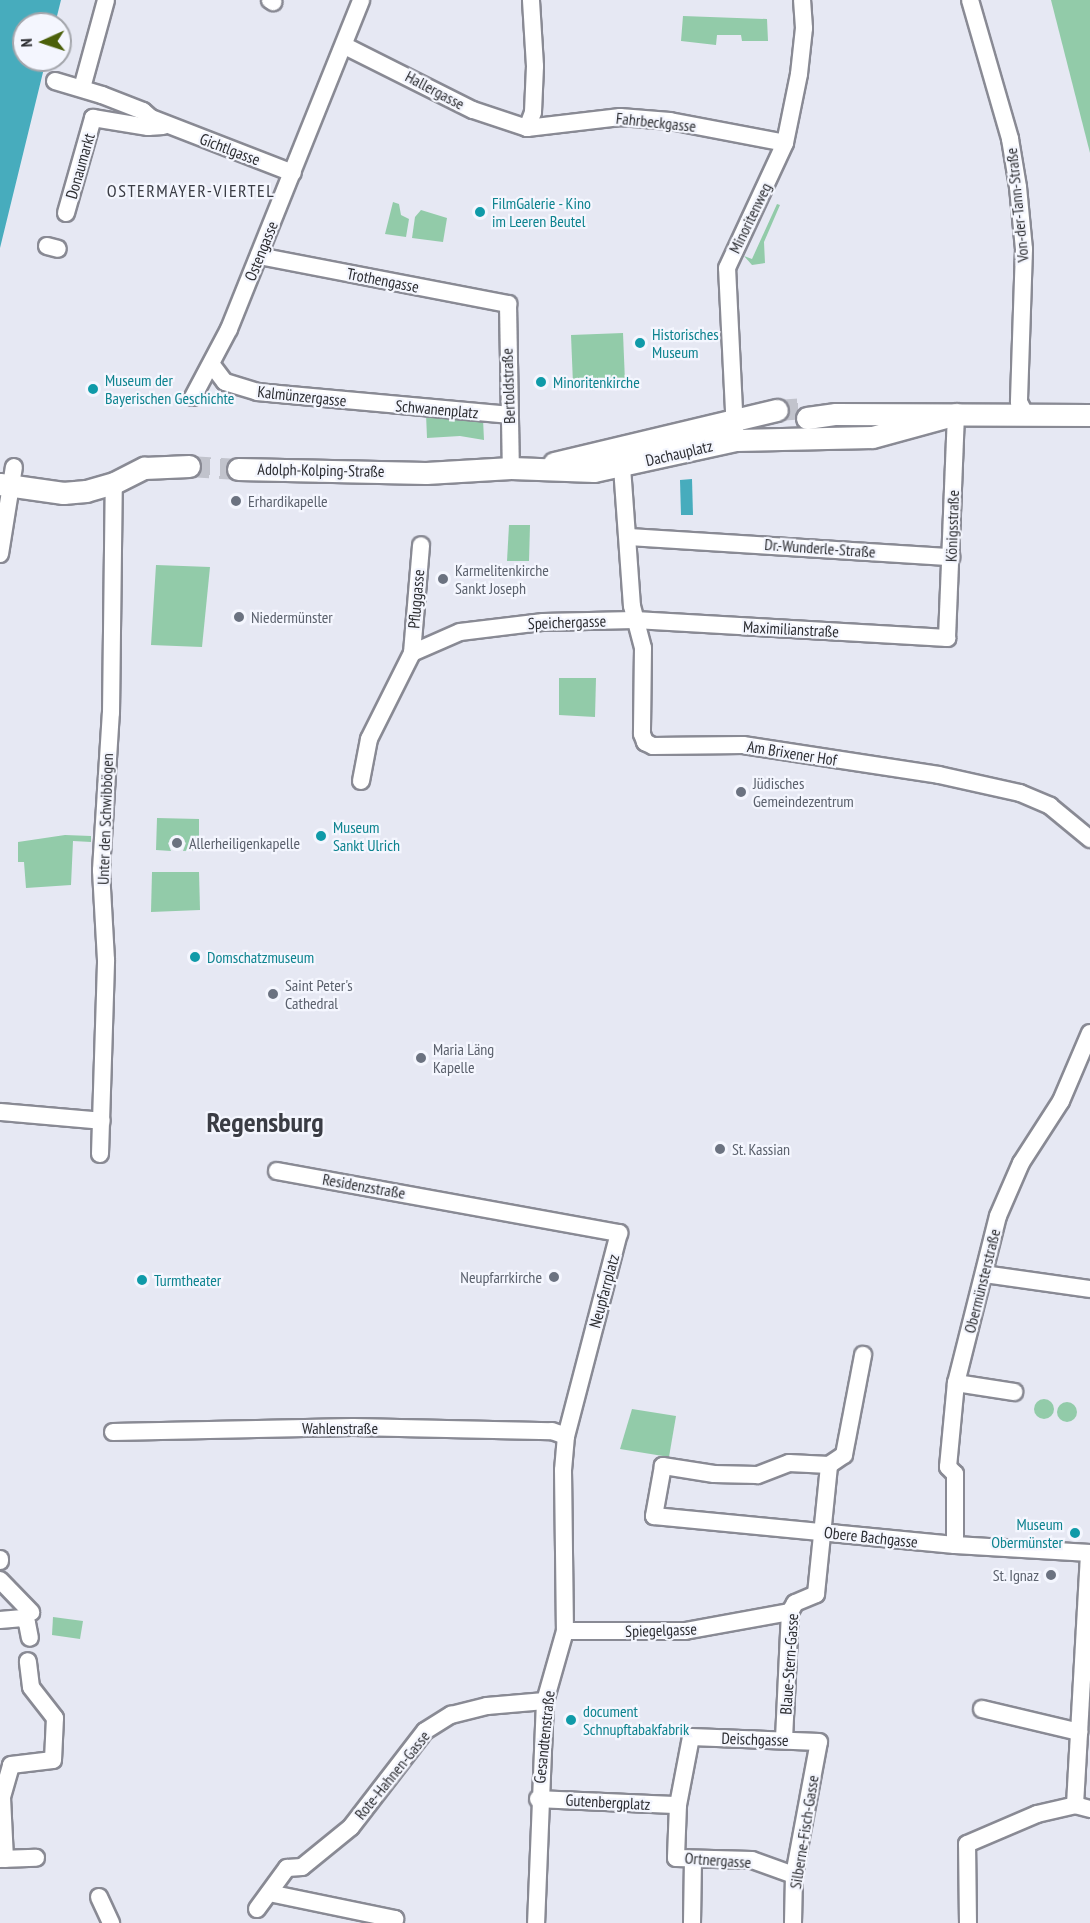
<!DOCTYPE html>
<meta charset="utf-8">
<style>
body{margin:0}
#map{position:relative;width:1090px;height:1923px;overflow:hidden;background:#e6e8f3;font-family:"PT Sans Narrow",sans-serif}
div>[style]{position:absolute}
[style*='--x']{left:calc(var(--x)*1px);top:calc(var(--y)*1px);width:calc(var(--w)*1px);rotate:calc(var(--a)*1deg)}
.green>*{inset:0;background:#92cba9}
.round{border-radius:50%}
.water>*{inset:0;background:#47acbd}
.tertiary-tunnel>*{height:21px;margin-top:-10.5px;transform-origin:0;background:repeating-linear-gradient(90deg,#c1c3cc 0 21px,transparent 0 31px)}
.roads{filter:drop-shadow(2px 0 #898a94) drop-shadow(-2px 0 #898a94) drop-shadow(0 2px #898a94) drop-shadow(0 -2px #898a94)}
.minor>*{height:16px;margin:-8px;padding:0 8px;transform-origin:8px;border-radius:8px;background:#fff}
.tertiary>*{height:21px;margin:-10.5px;padding:0 10.5px;transform-origin:10.5px;border-radius:10.5px;background:#fff}
.dots>*{width:16px;height:16px;translate:-50% -50%;box-sizing:border-box;border:3px solid #f4f6fe;border-radius:50%}
span{translate:-50% -50%;white-space:nowrap;text-align:center;line-height:1.15;-webkit-text-stroke:4.5px #f4f6fe;paint-order:stroke}
.street-label{font-size:16px;color:#2c2d31}
.culture-label{font-size:16px;color:#0d838f}
.left{translate:0 -50%;text-align:left}
.right{translate:-100% -50%;text-align:right}
.worship-label{font-size:16px;color:#5b616d}
.neighbourhood-label{font-size:18px;color:#3a3c44;letter-spacing:1.5px}
.town-label{font-size:28px;color:#3a3c44;font-weight:700}
.north{position:absolute;left:12px;top:12px;width:60px;height:60px;box-sizing:border-box;background:#f4f6fe;border:2px solid #a4a6ac;border-radius:50%;rotate:267deg;font-size:16px;font-weight:700;line-height:24px;text-align:center;color:#2c2d31}
.north::after{content:'';display:block;margin:auto;width:21px;height:27px;background:#4b600a;clip-path:polygon(50% 0,100% 100%,50% 72%,0 100%)}
</style>
<div id="map">
<div class="green">
<div style="clip-path:polygon(1051px 0,1090px 0,1090px 153px)"></div>
<div style="clip-path:polygon(683px 16px,767px 19px,768px 41px,742px 41px,741px 35px,717px 35px,716px 45px,681px 41px)"></div>
<div style="clip-path:polygon(393px 202px,399px 204px,401px 215px,409px 219px,406px 237px,385px 234px)"></div>
<div style="clip-path:polygon(777px 204px,780px 205px,764px 242px,765px 263px,752px 265px,744px 256px,752px 259px)"></div>
<div style="clip-path:polygon(421px 210px,447px 218px,443px 242px,412px 238px,415px 217px)"></div>
<div style="clip-path:polygon(623px 333px,625px 382px,573px 384px,571px 335px)"></div>
<div style="clip-path:polygon(426px 414px,483px 419px,484px 440px,460px 436px,427px 438px)"></div>
<div style="clip-path:polygon(509px 525px,530px 525px,529px 561px,507px 561px)"></div>
<div style="clip-path:polygon(156px 565px,210px 567px,202px 647px,151px 645px)"></div>
<div style="clip-path:polygon(559px 678px,596px 678px,595px 717px,559px 715px)"></div>
<div style="clip-path:polygon(157px 818px,199px 819px,199px 845px,196px 845px,196px 850px,183px 851px,186px 843px,177px 835px,168px 843px,171px 851px,156px 850px)"></div>
<div style="clip-path:polygon(65px 835px,91px 836px,91px 842px,73px 841px,71px 885px,26px 888px,24px 862px,18px 862px,18px 842px)"></div>
<div style="clip-path:polygon(152px 872px,199px 872px,200px 910px,151px 912px)"></div>
<div class="round" style="left:1034px;top:1399px;width:20px;height:20px"></div>
<div class="round" style="left:1057px;top:1402px;width:20px;height:20px"></div>
<div style="clip-path:polygon(632px 1409px,676px 1416px,669px 1457px,620px 1449px)"></div>
<div style="clip-path:polygon(53px 1617px,83px 1621px,80px 1639px,52px 1635px)"></div>
</div>
<div class="water">
<div style="clip-path:polygon(0 0,61px 0,55px 24px,24px 24px,24px 60px,46px 60px,0 248px)"></div>
<div style="clip-path:polygon(692px 479px,693px 515px,681px 515px,680px 480px)"></div>
</div>
<div class="tertiary-tunnel">
<div style="--x:777;--y:410;--w:29;--a:-4"></div>
<div style="--x:189;--y:466;--w:49;--a:3.5"></div>
</div>
<div class="roads">
<div class="minor">
<div style="--x:270;--y:0;--w:4;--a:34"></div>
<div style="--x:970;--y:0;--w:145;--a:73.9"></div>
<div style="--x:1010;--y:139;--w:49;--a:80.5"></div>
<div style="--x:1018;--y:187;--w:62;--a:84.5"></div>
<div style="--x:1024;--y:249;--w:153;--a:91.9"></div>
<div style="--x:1019;--y:402;--w:13;--a:63"></div>
<div style="--x:345;--y:46;--w:143;--a:26.6"></div>
<div style="--x:473;--y:110;--w:57;--a:18.4"></div>
<div style="--x:55;--y:81;--w:49;--a:16.6"></div>
<div style="--x:102;--y:95;--w:44;--a:21.3"></div>
<div style="--x:143;--y:111;--w:11;--a:41"></div>
<div style="--x:151;--y:118;--w:152;--a:21.2"></div>
<div style="--x:82;--y:88;--w:91;--a:-74.7"></div>
<div style="--x:527;--y:128;--w:94;--a:-6.7"></div>
<div style="--x:620;--y:117;--w:50;--a:4.6"></div>
<div style="--x:670;--y:121;--w:117;--a:10.8"></div>
<div style="--x:527;--y:128;--w:17;--a:-69"></div>
<div style="--x:533;--y:112;--w:46;--a:-87.5"></div>
<div style="--x:535;--y:66;--w:66;--a:-93.5"></div>
<div style="--x:66;--y:213;--w:99;--a:-74.1"></div>
<div style="--x:93;--y:118;--w:56;--a:9.3"></div>
<div style="--x:148;--y:127;--w:15;--a:-4"></div>
<div style="--x:47;--y:246;--w:11;--a:15"></div>
<div style="--x:259;--y:256;--w:254;--a:10.9"></div>
<div style="--x:508;--y:304;--w:164;--a:89"></div>
<div style="--x:212;--y:365;--w:21;--a:53"></div>
<div style="--x:225;--y:382;--w:34;--a:17"></div>
<div style="--x:257;--y:392;--w:252;--a:5.2"></div>
<div style="--x:193;--y:397;--w:77;--a:-62.1"></div>
<div style="--x:229;--y:329;--w:354;--a:-68.1"></div>
<div style="--x:735;--y:431;--w:163;--a:-92.8"></div>
<div style="--x:727;--y:268;--w:138;--a:-65.1"></div>
<div style="--x:785;--y:143;--w:70;--a:-78.5"></div>
<div style="--x:799;--y:74;--w:46;--a:-83.8"></div>
<div style="--x:804;--y:28;--w:28;--a:-94"></div>
<div style="--x:621;--y:453;--w:153;--a:85.9"></div>
<div style="--x:632;--y:606;--w:43;--a:75.3"></div>
<div style="--x:643;--y:648;--w:86;--a:90.7"></div>
<div style="--x:642;--y:734;--w:9;--a:69"></div>
<div style="--x:645;--y:742;--w:9;--a:27"></div>
<div style="--x:653;--y:746;--w:90;--a:-0.6"></div>
<div style="--x:743;--y:745;--w:198;--a:8.7"></div>
<div style="--x:939;--y:775;--w:83;--a:12.5"></div>
<div style="--x:1020;--y:793;--w:33;--a:23"></div>
<div style="--x:1050;--y:806;--w:52;--a:39.5"></div>
<div style="--x:629;--y:537;--w:323;--a:3.6"></div>
<div style="--x:0;--y:554;--w:88;--a:-80.9"></div>
<div style="--x:412;--y:653;--w:108;--a:-85.2"></div>
<div style="--x:361;--y:781;--w:43;--a:-79.2"></div>
<div style="--x:369;--y:739;--w:96;--a:-63.4"></div>
<div style="--x:412;--y:653;--w:52;--a:-23.6"></div>
<div style="--x:460;--y:632;--w:84;--a:-6.9"></div>
<div style="--x:543;--y:622;--w:92;--a:-1.2"></div>
<div style="--x:635;--y:620;--w:313;--a:3.3"></div>
<div style="--x:947;--y:638;--w:224;--a:-87.7"></div>
<div style="--x:0;--y:1112;--w:102;--a:5"></div>
<div style="--x:100;--y:1154;--w:194;--a:-88.2"></div>
<div style="--x:106;--y:960;--w:90;--a:-93.2"></div>
<div style="--x:101;--y:870;--w:157;--a:-86.4"></div>
<div style="--x:111;--y:713;--w:230;--a:-89.3"></div>
<div style="--x:277;--y:1171;--w:348;--a:10.3"></div>
<div style="--x:619;--y:1233;--w:210;--a:104.6"></div>
<div style="--x:566;--y:1436;--w:34;--a:95"></div>
<div style="--x:563;--y:1470;--w:161;--a:89.3"></div>
<div style="--x:565;--y:1631;--w:73;--a:105.9"></div>
<div style="--x:545;--y:1701;--w:222;--a:92.3"></div>
<div style="--x:984;--y:1274;--w:107;--a:8.1"></div>
<div style="--x:956;--y:1383;--w:59;--a:8.8"></div>
<div style="--x:113;--y:1432;--w:240;--a:-1.2"></div>
<div style="--x:353;--y:1427;--w:199;--a:1.2"></div>
<div style="--x:552;--y:1431;--w:15;--a:20"></div>
<div style="--x:829;--y:1465;--w:40;--a:-177.1"></div>
<div style="--x:789;--y:1463;--w:34;--a:159"></div>
<div style="--x:757;--y:1475;--w:43;--a:-178.7"></div>
<div style="--x:714;--y:1474;--w:52;--a:-171.1"></div>
<div style="--x:663;--y:1466;--w:51;--a:100.2"></div>
<div style="--x:654;--y:1516;--w:302;--a:5.5"></div>
<div style="--x:955;--y:1545;--w:135;--a:3.4"></div>
<div style="--x:955;--y:1545;--w:71;--a:-90"></div>
<div style="--x:955;--y:1474;--w:10;--a:-135"></div>
<div style="--x:948;--y:1467;--w:84;--a:-84.6"></div>
<div style="--x:956;--y:1383;--w:172;--a:-75.9"></div>
<div style="--x:998;--y:1216;--w:58;--a:-66.5"></div>
<div style="--x:1021;--y:1163;--w:74;--a:-57.2"></div>
<div style="--x:1061;--y:1101;--w:74;--a:-66.9"></div>
<div style="--x:0;--y:1561;--w:2;--a:-90"></div>
<div style="--x:0;--y:1580;--w:45;--a:45.9"></div>
<div style="--x:0;--y:1620;--w:23;--a:-5"></div>
<div style="--x:23;--y:1618;--w:6;--a:51"></div>
<div style="--x:27;--y:1623;--w:15;--a:79"></div>
<div style="--x:565;--y:1631;--w:120;--a:0"></div>
<div style="--x:685;--y:1631;--w:107;--a:-10.3"></div>
<div style="--x:982;--y:1709;--w:100;--a:13.3"></div>
<div style="--x:784;--y:1739;--w:127;--a:-87.3"></div>
<div style="--x:790;--y:1612;--w:10;--a:-61"></div>
<div style="--x:795;--y:1603;--w:23;--a:-23"></div>
<div style="--x:816;--y:1594;--w:130;--a:-84.2"></div>
<div style="--x:829;--y:1465;--w:18;--a:-34"></div>
<div style="--x:844;--y:1455;--w:102;--a:-79.2"></div>
<div style="--x:538;--y:1799;--w:140;--a:2.5"></div>
<div style="--x:1075;--y:1805;--w:252;--a:-86.8"></div>
<div style="--x:0;--y:1859;--w:36;--a:-2"></div>
<div style="--x:5;--y:1859;--w:62;--a:-92.8"></div>
<div style="--x:2;--y:1797;--w:33;--a:-74"></div>
<div style="--x:11;--y:1765;--w:42;--a:-6.8"></div>
<div style="--x:53;--y:1760;--w:42;--a:-87.3"></div>
<div style="--x:55;--y:1718;--w:39;--a:-128"></div>
<div style="--x:31;--y:1687;--w:26;--a:-97"></div>
<div style="--x:269;--y:1893;--w:129;--a:11.7"></div>
<div style="--x:395;--y:1919;--w:4;--a:104"></div>
<div style="--x:99;--y:1897;--w:29;--a:65"></div>
<div style="--x:257;--y:1909;--w:51;--a:-53.8"></div>
<div style="--x:287;--y:1868;--w:15;--a:-4"></div>
<div style="--x:302;--y:1867;--w:63;--a:-39.2"></div>
<div style="--x:351;--y:1827;--w:121;--a:-52.4"></div>
<div style="--x:425;--y:1731;--w:31;--a:-32"></div>
<div style="--x:451;--y:1715;--w:37;--a:-14"></div>
<div style="--x:487;--y:1706;--w:58;--a:-4.9"></div>
<div style="--x:692;--y:1923;--w:64;--a:-89.1"></div>
<div style="--x:793;--y:1923;--w:48;--a:-88.8"></div>
<div style="--x:794;--y:1875;--w:135;--a:-79.4"></div>
<div style="--x:819;--y:1742;--w:128;--a:-177.8"></div>
<div style="--x:691;--y:1737;--w:69;--a:100.8"></div>
<div style="--x:678;--y:1805;--w:53;--a:92.2"></div>
<div style="--x:676;--y:1858;--w:76;--a:1.5"></div>
<div style="--x:752;--y:1860;--w:45;--a:19.7"></div>
<div style="--x:968;--y:1923;--w:79;--a:-90.7"></div>
<div style="--x:967;--y:1844;--w:76;--a:-23.2"></div>
<div style="--x:1037;--y:1814;--w:39;--a:-13"></div>
<div style="--x:1075;--y:1805;--w:16;--a:15"></div>
</div>
<div class="tertiary">
<div style="--x:807;--y:418;--w:29;--a:-8"></div>
<div style="--x:836;--y:414;--w:254;--a:0.2"></div>
<div style="--x:554;--y:463;--w:229;--a:-13.4"></div>
<div style="--x:238;--y:469;--w:188;--a:1.2"></div>
<div style="--x:426;--y:473;--w:85;--a:-3.4"></div>
<div style="--x:511;--y:468;--w:83;--a:2.1"></div>
<div style="--x:594;--y:471;--w:145;--a:-12.3"></div>
<div style="--x:736;--y:440;--w:136;--a:-1.3"></div>
<div style="--x:872;--y:437;--w:87;--a:-15.3"></div>
<div style="--x:0;--y:484;--w:64;--a:8.1"></div>
<div style="--x:63;--y:493;--w:23;--a:-5"></div>
<div style="--x:86;--y:491;--w:29;--a:-16"></div>
<div style="--x:114;--y:483;--w:34;--a:-27"></div>
<div style="--x:144;--y:468;--w:45;--a:-2.5"></div>
</div>
</div>
<div class="dots">
<div style="left:480px;top:212px;background:#0f9aa8"></div>
<div style="left:640px;top:343px;background:#0f9aa8"></div>
<div style="left:541px;top:382px;background:#0f9aa8"></div>
<div style="left:93px;top:389px;background:#0f9aa8"></div>
<div style="left:236px;top:501px;background:#6b7280"></div>
<div style="left:443px;top:579px;background:#6b7280"></div>
<div style="left:239px;top:617px;background:#6b7280"></div>
<div style="left:741px;top:792px;background:#6b7280"></div>
<div style="left:321px;top:836px;background:#0f9aa8"></div>
<div style="left:177px;top:843px;background:#6b7280"></div>
<div style="left:195px;top:957px;background:#0f9aa8"></div>
<div style="left:273px;top:994px;background:#6b7280"></div>
<div style="left:421px;top:1058px;background:#6b7280"></div>
<div style="left:720px;top:1149px;background:#6b7280"></div>
<div style="left:554px;top:1277px;background:#6b7280"></div>
<div style="left:142px;top:1280px;background:#0f9aa8"></div>
<div style="left:1075px;top:1533px;background:#0f9aa8"></div>
<div style="left:1051px;top:1575px;background:#6b7280"></div>
<div style="left:571px;top:1720px;background:#0f9aa8"></div>
</div>
<div class="street-label">
<span style="left:435px;top:90px;rotate:28deg">Hallergasse</span>
<span style="left:656px;top:122px;rotate:6deg">Fahrbeckgasse</span>
<span style="left:230px;top:149px;rotate:21deg">Gichtlgasse</span>
<span style="left:80px;top:166px;rotate:-74deg">Donaumarkt</span>
<span style="left:1017px;top:205px;rotate:-96deg">Von-der-Tann-Straße</span>
<span style="left:750px;top:218px;rotate:-64deg">Minoritenweg</span>
<span style="left:261px;top:251px;rotate:-68deg">Ostengasse</span>
<span style="left:383px;top:280px;rotate:11deg">Trothengasse</span>
<span style="left:508px;top:386px;rotate:-92deg">Bertoldstraße</span>
<span style="left:302px;top:396px;rotate:6deg">Kalmünzergasse</span>
<span style="left:437px;top:409px;rotate:5deg">Schwanenplatz</span>
<span style="left:679px;top:453px;rotate:-13deg">Dachauplatz</span>
<span style="left:321px;top:470px;rotate:1deg">Adolph-Kolping-Straße</span>
<span style="left:952px;top:526px;rotate:-88deg">Königsstraße</span>
<span style="left:820px;top:548px;rotate:4deg">Dr.-Wunderle-Straße</span>
<span style="left:416px;top:599px;rotate:-85deg">Pfluggasse</span>
<span style="left:567px;top:622px;rotate:-2deg">Speichergasse</span>
<span style="left:791px;top:629px;rotate:3deg">Maximilianstraße</span>
<span style="left:792px;top:753px;rotate:9deg">Am Brixener Hof</span>
<span style="left:105px;top:819px;rotate:-88deg">Unter den Schwibbögen</span>
<span style="left:364px;top:1186px;rotate:10deg">Residenzstraße</span>
<span style="left:982px;top:1281px;rotate:-76deg">Obermünsterstraße</span>
<span style="left:604px;top:1291px;rotate:-75deg">Neupfarrplatz</span>
<span style="left:340px;top:1428px">Wahlenstraße</span>
<span style="left:871px;top:1537px;rotate:6deg">Obere Bachgasse</span>
<span style="left:661px;top:1630px;rotate:-2deg">Spiegelgasse</span>
<span style="left:789px;top:1664px;rotate:-86deg">Blaue-Stern-Gasse</span>
<span style="left:544px;top:1737px;rotate:-84deg">Gesandtenstraße</span>
<span style="left:755px;top:1739px;rotate:2deg">Deischgasse</span>
<span style="left:392px;top:1775px;rotate:-51deg">Rote-Hahnen-Gasse</span>
<span style="left:608px;top:1802px;rotate:3deg">Gutenbergplatz</span>
<span style="left:804px;top:1832px;rotate:-81deg">Silberne-Fisch-Gasse</span>
<span style="left:718px;top:1860px;rotate:4deg">Ortnergasse</span>
</div>
<div class="culture-label">
<span class="left" style="left:492px;top:212px">FilmGalerie - Kino<br>im Leeren Beutel</span>
<span class="left" style="left:652px;top:343px">Historisches<br>Museum</span>
<span class="left" style="left:105px;top:389px">Museum der<br>Bayerischen Geschichte</span>
<span class="left" style="left:553px;top:382px">Minoritenkirche</span>
<span class="left" style="left:333px;top:836px">Museum<br>Sankt Ulrich</span>
<span class="left" style="left:207px;top:957px">Domschatzmuseum</span>
<span class="left" style="left:154px;top:1280px">Turmtheater</span>
<span class="right" style="left:1063px;top:1533px">Museum<br>Obermünster</span>
<span class="left" style="left:583px;top:1720px">document<br>Schnupftabakfabrik</span>
</div>
<div class="worship-label">
<span class="left" style="left:248px;top:501px">Erhardikapelle</span>
<span class="left" style="left:455px;top:579px">Karmelitenkirche<br>Sankt Joseph</span>
<span class="left" style="left:251px;top:617px">Niedermünster</span>
<span class="left" style="left:753px;top:792px">Jüdisches<br>Gemeindezentrum</span>
<span class="left" style="left:189px;top:843px">Allerheiligenkapelle</span>
<span class="left" style="left:285px;top:994px">Saint Peter's<br>Cathedral</span>
<span class="left" style="left:433px;top:1058px">Maria Läng<br>Kapelle</span>
<span class="left" style="left:732px;top:1149px">St. Kassian</span>
<span class="right" style="left:542px;top:1277px">Neupfarrkirche</span>
<span class="right" style="left:1039px;top:1575px">St. Ignaz</span>
</div>
<div class="neighbourhood-label">
<span style="left:191px;top:191px">OSTERMAYER-VIERTEL</span>
</div>
<div class="town-label">
<span style="left:265px;top:1122px">Regensburg</span>
</div>
<div class="north">N</div>
</div>
